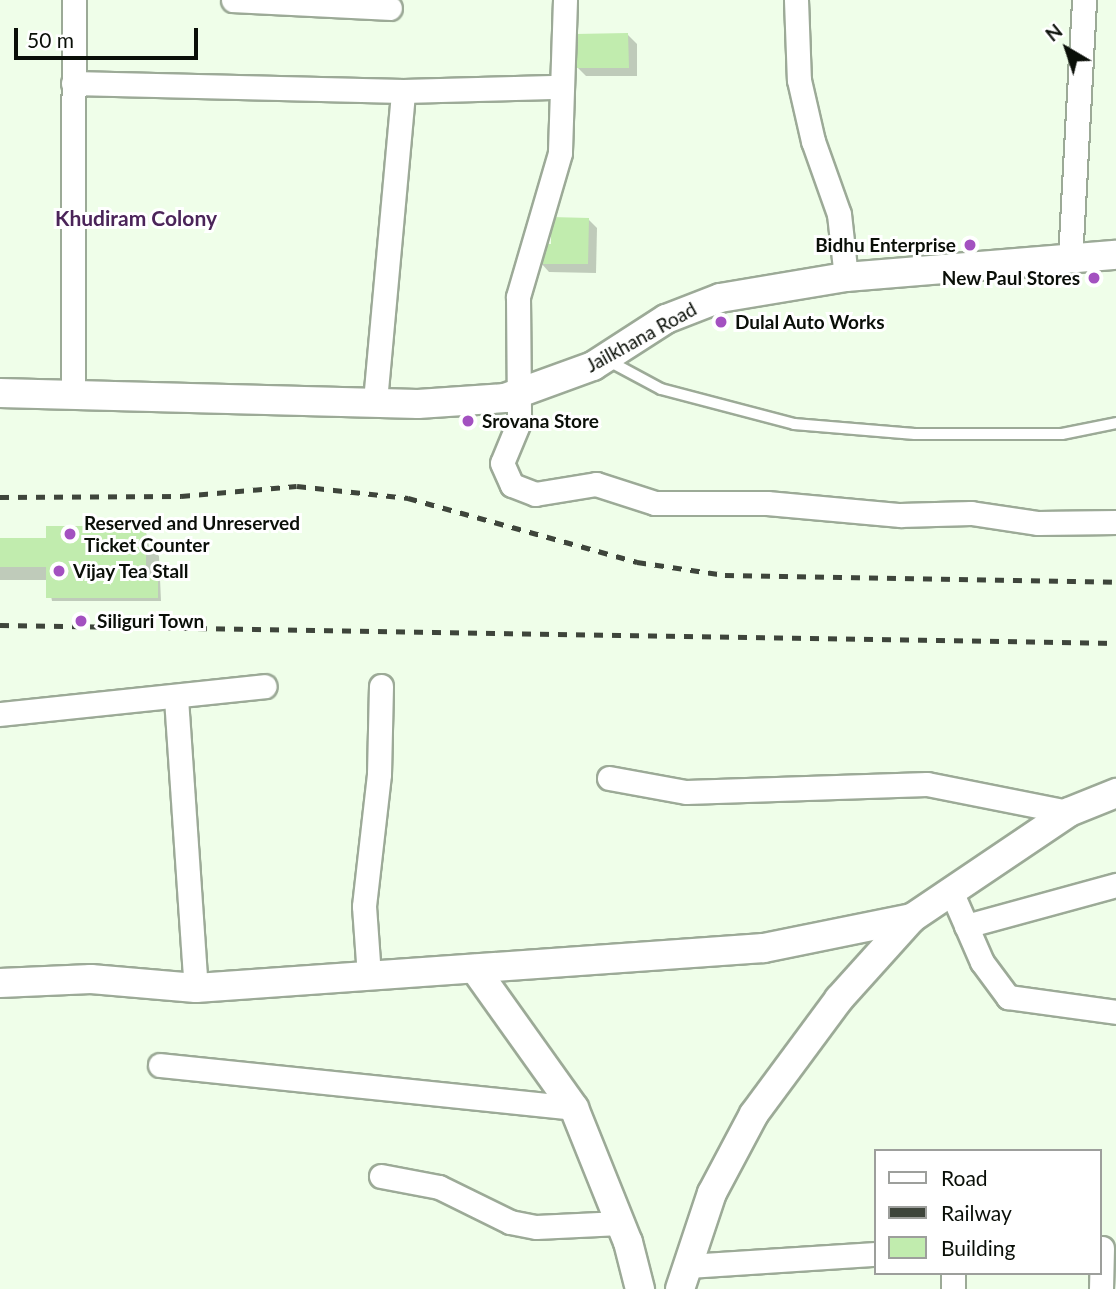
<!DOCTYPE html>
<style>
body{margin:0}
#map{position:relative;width:1116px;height:1289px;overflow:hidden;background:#effee9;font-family:Lato,sans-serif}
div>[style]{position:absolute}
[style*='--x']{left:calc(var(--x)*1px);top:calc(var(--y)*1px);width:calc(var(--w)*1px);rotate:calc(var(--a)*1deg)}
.shadow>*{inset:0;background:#0003}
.building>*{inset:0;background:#c1ecae}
.roads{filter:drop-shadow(2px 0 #9caa97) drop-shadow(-2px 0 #9caa97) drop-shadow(0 2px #9caa97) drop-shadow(0 -2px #9caa97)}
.service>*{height:10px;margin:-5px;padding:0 5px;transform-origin:5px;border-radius:5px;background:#fff}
.minor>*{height:23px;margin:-11.5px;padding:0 11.5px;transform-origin:11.5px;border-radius:11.5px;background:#fff}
.tertiary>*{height:28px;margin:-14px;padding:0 14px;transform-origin:14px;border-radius:14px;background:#fff}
.rail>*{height:5px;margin-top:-2.5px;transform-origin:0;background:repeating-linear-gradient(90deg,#3e453b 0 9px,transparent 0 18px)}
.dots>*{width:19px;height:19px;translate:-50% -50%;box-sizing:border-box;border:4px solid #fff;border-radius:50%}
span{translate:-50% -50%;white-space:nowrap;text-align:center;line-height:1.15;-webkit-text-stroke:6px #fff;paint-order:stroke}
.poi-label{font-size:19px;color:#0a0f08;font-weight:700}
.right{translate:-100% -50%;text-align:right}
.left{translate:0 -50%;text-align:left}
.street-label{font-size:19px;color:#0a0f08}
.neighbourhood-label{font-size:21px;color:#4b2459;font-weight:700}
.legend{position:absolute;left:874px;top:1149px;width:228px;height:126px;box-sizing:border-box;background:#fff;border:2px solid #9d9f9c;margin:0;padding:9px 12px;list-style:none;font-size:21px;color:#0a0f08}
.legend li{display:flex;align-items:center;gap:14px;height:35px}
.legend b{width:35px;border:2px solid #9d9f9c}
.north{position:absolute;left:1032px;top:14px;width:70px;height:70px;-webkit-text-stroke:5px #fff;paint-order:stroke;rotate:321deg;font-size:19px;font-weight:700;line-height:28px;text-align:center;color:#0a0f08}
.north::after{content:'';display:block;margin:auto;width:24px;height:32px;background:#0a0f08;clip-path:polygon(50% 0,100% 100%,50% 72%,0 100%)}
.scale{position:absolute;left:14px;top:28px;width:184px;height:32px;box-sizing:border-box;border:4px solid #0a0f08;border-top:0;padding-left:9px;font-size:21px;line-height:24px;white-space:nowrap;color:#0a0f08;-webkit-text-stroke:5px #fff;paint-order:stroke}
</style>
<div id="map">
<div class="shadow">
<div style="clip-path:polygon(628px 35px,637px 44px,637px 76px,586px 76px,577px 67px)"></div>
<div style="clip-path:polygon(588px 219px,597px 228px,596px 273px,549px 272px,541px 263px,553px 246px)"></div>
<div style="clip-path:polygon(145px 528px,149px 546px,159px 556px,161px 601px,52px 601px,48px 580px,0 580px,0 540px,48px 540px)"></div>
</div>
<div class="building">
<div style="clip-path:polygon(628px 33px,629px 68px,575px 68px,575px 34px)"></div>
<div style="clip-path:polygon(551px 217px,589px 218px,588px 264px,539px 264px,539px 244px,551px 244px)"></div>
<div style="clip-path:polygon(46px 526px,146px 526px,146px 567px,138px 567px,138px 575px,158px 575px,158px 598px,46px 598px,46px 567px,0 567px,0 538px,46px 538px)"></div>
</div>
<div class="roads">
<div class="service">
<div style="--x:607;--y:360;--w:61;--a:28.2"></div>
<div style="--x:661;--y:389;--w:138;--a:14.7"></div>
<div style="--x:794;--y:424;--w:121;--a:4.7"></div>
<div style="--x:915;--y:434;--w:147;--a:0"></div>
<div style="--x:1062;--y:434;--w:55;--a:-11.5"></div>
</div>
<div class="minor">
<div style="--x:233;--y:0;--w:157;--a:2.9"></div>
<div style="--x:565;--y:0;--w:153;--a:91.9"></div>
<div style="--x:560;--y:153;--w:150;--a:106.3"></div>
<div style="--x:518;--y:297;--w:125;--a:89.5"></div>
<div style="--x:519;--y:422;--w:44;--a:112.5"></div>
<div style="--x:502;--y:463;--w:24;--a:66"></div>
<div style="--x:512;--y:485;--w:25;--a:21"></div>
<div style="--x:535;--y:494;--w:62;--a:-9.3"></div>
<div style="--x:596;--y:484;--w:62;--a:17.9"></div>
<div style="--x:655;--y:503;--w:112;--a:0"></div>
<div style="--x:767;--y:503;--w:134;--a:5.2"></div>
<div style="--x:900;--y:515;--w:71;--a:-1.6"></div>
<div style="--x:971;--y:513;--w:68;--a:8.5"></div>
<div style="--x:1038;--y:523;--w:78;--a:-0.7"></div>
<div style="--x:796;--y:0;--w:80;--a:87.9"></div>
<div style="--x:799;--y:80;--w:63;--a:77.1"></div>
<div style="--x:813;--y:141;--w:77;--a:70.4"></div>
<div style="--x:839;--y:214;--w:63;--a:83.7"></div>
<div style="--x:73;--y:83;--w:330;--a:1.4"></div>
<div style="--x:403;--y:91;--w:158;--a:-1.5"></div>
<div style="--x:1070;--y:260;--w:260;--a:-86.9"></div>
<div style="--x:73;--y:394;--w:394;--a:-89.9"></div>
<div style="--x:375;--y:401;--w:311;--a:-84.8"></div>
<div style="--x:176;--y:698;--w:291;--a:86.1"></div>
<div style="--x:0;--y:714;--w:266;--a:-6"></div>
<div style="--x:609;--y:778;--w:78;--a:10.3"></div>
<div style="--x:686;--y:792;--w:241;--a:-1.9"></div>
<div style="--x:927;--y:784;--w:145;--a:11.2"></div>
<div style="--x:951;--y:891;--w:77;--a:66.4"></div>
<div style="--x:982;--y:962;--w:44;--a:53.4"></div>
<div style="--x:1008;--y:997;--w:109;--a:7.9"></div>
<div style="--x:966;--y:926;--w:156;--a:-15.3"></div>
<div style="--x:369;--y:976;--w:70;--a:-94.1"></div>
<div style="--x:364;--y:906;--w:133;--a:-83.5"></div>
<div style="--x:379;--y:774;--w:88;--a:-88.7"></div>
<div style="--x:160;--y:1065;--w:416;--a:5.9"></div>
<div style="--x:381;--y:1176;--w:59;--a:10.7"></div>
<div style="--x:439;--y:1187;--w:79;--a:26.2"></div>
<div style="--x:510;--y:1222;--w:26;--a:11"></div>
<div style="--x:536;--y:1227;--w:84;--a:-2.7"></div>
<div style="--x:688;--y:1266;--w:188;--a:-3.7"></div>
<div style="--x:953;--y:1289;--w:16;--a:-90"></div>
<div style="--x:1101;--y:1289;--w:41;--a:-88.6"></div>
</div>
<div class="tertiary">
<div style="--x:0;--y:393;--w:418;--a:1.5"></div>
<div style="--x:418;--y:404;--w:87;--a:-3.9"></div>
<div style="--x:505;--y:398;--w:94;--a:-20"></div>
<div style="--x:593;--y:366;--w:87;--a:-32.8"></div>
<div style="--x:666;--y:319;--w:58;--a:-21.3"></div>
<div style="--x:720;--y:298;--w:128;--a:-9.5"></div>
<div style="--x:846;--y:277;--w:271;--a:-4.7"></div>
<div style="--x:475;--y:969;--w:171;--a:54.5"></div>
<div style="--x:574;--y:1108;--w:144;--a:68.1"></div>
<div style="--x:628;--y:1242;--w:49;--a:75.7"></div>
<div style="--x:0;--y:983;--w:91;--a:-2.5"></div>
<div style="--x:91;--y:979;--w:105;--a:4.9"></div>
<div style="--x:196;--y:988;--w:569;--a:-4.03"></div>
<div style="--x:764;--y:948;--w:151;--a:-11.5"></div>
<div style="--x:912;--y:918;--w:189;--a:-34"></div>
<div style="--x:1069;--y:812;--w:51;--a:-22"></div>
<div style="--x:680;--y:1289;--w:101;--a:-71.6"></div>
<div style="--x:712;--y:1193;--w:89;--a:-62"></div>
<div style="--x:754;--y:1114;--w:143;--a:-53.5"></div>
<div style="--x:839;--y:999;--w:109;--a:-48"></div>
</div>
</div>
<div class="rail">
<div style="--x:0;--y:497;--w:181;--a:-0.3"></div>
<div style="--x:181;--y:496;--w:116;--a:-4.9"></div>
<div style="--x:297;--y:486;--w:112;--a:6.2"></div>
<div style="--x:408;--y:498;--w:238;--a:15.6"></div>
<div style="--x:637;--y:562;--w:89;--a:8.4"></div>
<div style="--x:725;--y:575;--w:391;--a:1"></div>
<div style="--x:0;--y:625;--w:1116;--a:0.92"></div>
</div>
<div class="dots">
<div style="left:970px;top:245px;background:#a351c0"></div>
<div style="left:1094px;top:278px;background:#a351c0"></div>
<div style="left:721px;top:322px;background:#a351c0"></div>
<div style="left:468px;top:421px;background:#a351c0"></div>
<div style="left:70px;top:534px;background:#a351c0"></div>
<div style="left:59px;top:571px;background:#a351c0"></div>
<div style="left:81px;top:621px;background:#a351c0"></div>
</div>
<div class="poi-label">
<span class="right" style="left:956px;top:245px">Bidhu Enterprise</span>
<span class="right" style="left:1080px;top:278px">New Paul Stores</span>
<span class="left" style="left:735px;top:322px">Dulal Auto Works</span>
<span class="left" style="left:482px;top:421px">Srovana Store</span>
<span class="left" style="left:84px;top:534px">Reserved and Unreserved<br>Ticket Counter</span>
<span class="left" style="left:73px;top:571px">Vijay Tea Stall</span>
<span class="left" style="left:97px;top:621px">Siliguri Town</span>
</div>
<div class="street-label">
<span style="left:641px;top:337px;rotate:-29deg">Jailkhana Road</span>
</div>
<div class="neighbourhood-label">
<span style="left:136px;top:218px">Khudiram Colony</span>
</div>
<ul class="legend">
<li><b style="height:9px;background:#fff"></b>Road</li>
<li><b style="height:9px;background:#3e453b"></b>Railway</li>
<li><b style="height:19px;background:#c1ecae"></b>Building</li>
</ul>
<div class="north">N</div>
<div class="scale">50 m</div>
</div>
